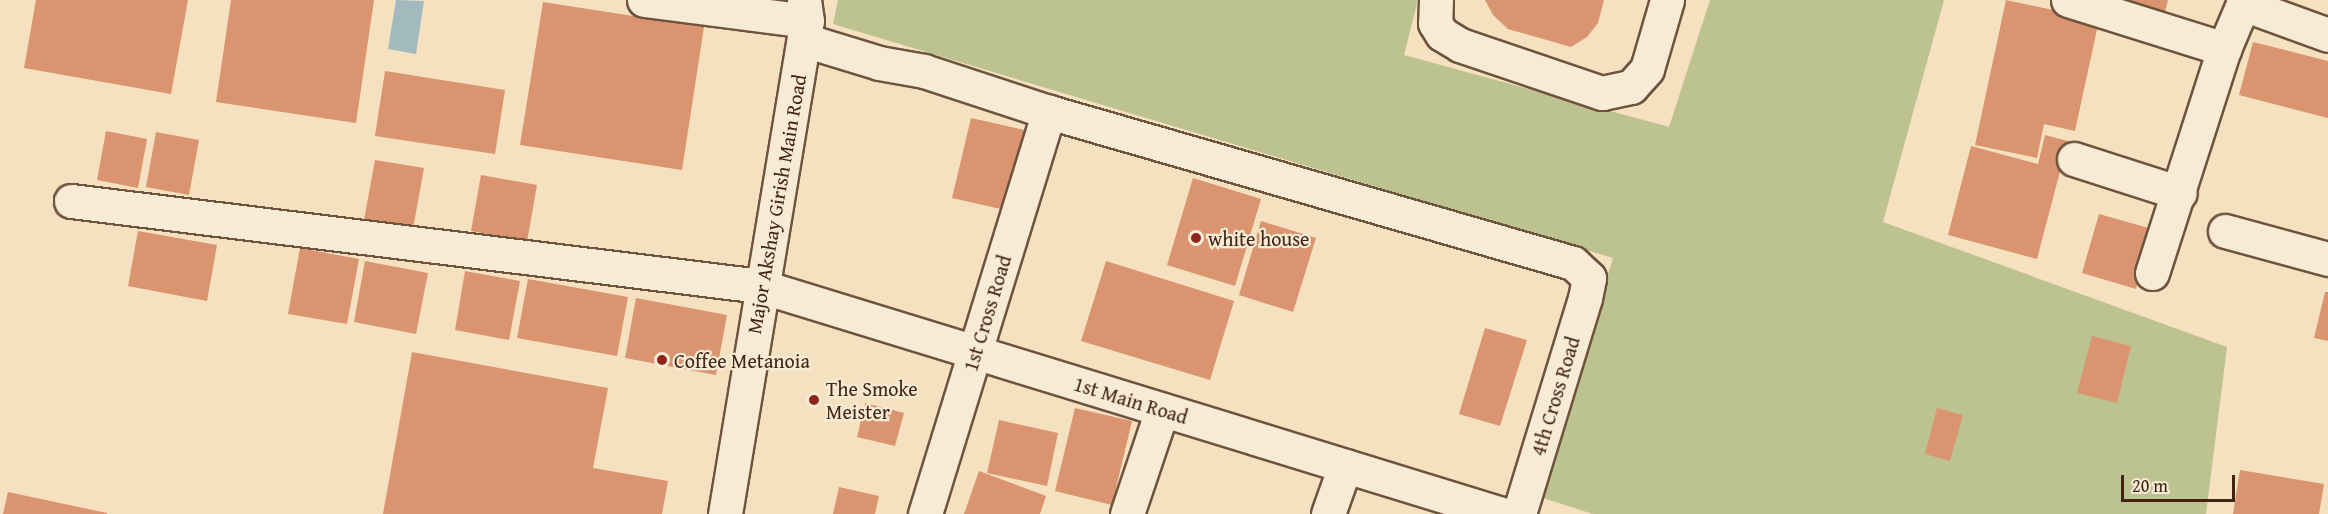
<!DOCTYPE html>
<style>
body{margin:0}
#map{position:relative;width:2328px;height:514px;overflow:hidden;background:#f5e0c0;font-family:"Gentium Book Plus",serif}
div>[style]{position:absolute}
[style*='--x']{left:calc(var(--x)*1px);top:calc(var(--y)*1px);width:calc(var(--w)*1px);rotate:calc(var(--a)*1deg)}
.green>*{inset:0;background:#bdc291}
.water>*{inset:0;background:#a2babe}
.building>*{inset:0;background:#da9470}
.roads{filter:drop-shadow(2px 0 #6e533d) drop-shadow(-2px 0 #6e533d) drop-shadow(0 2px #6e533d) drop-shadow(0 -2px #6e533d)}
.minor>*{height:33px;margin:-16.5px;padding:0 16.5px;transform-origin:16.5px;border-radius:16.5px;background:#f8ebd6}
.dots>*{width:16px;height:16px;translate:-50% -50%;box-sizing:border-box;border:3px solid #f8ebd6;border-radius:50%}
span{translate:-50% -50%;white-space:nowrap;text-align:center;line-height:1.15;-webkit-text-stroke:4.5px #f8ebd6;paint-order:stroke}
.street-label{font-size:20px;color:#412411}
.poi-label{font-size:20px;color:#412411}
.left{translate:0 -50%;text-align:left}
.scale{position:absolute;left:2121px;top:475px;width:114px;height:27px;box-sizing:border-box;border:3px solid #412411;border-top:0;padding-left:8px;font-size:18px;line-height:21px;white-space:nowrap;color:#412411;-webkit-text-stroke:4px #f8ebd6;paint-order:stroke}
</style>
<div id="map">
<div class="green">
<div style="clip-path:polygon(838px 0,1418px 0,1404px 55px,1669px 127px,1710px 0,1944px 0,1883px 222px,2227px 347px,2206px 514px,1593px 514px,1540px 497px,1613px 258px,833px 24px)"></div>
</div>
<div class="water">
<div style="clip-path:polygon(396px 0,424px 1px,416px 54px,388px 49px)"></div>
</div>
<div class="building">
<div style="clip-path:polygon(36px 0,188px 0,171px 94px,24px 68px)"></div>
<div style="clip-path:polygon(231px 0,374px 0,356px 123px,216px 102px)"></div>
<div style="clip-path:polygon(1485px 0,1604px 0,1598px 23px,1587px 37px,1571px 47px,1508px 29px,1493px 15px)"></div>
<div style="clip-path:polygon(2006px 0,2099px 20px,2075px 131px,2044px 124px,2037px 158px,1975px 145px)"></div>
<div style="clip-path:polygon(2109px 0,2168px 0,2164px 16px)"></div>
<div style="clip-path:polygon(543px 2px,704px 27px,682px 170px,520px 145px)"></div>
<div style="clip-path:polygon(2253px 42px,2328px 61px,2328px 118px,2239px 95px)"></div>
<div style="clip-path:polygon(385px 71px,505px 90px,495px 154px,375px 136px)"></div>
<div style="clip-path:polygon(971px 118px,1033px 132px,1014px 212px,952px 198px)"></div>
<div style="clip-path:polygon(106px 131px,147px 139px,138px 188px,97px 180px)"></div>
<div style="clip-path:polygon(156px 132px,199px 140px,189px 195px,146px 187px)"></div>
<div style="clip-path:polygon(2045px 135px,2068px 141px,2037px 259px,1948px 235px,1971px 146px,2038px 164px)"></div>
<div style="clip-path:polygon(375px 160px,424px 168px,413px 229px,364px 220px)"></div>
<div style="clip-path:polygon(481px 175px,537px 185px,527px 242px,471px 231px)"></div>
<div style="clip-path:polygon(1193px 178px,1261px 199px,1235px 286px,1167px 265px)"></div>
<div style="clip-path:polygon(2099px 214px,2152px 229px,2136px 289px,2082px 273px)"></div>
<div style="clip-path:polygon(1261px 221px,1316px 238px,1293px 312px,1239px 295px)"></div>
<div style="clip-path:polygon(138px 231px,217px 245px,207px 301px,128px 286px)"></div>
<div style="clip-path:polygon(300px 248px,359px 259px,347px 324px,288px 314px)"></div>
<div style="clip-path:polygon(365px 261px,428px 273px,416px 334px,354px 322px)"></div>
<div style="clip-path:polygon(1106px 261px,1234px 301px,1210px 380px,1081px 341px)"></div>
<div style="clip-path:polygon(465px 271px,520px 281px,509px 340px,455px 330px)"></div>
<div style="clip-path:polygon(528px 279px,628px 297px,617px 356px,517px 338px)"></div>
<div style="clip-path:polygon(2325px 292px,2328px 292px,2328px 341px,2314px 338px)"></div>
<div style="clip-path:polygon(636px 298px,727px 315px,716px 375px,625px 358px)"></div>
<div style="clip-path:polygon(1485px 328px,1527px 340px,1500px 426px,1459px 414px)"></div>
<div style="clip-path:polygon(2092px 336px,2131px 346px,2117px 403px,2077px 393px)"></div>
<div style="clip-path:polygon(412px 352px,608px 388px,593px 468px,668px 481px,662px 514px,383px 514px)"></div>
<div style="clip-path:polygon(865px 403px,904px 413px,895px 446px,857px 437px)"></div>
<div style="clip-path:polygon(1075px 408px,1132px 421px,1112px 505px,1055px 491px)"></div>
<div style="clip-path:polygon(1937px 408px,1963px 415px,1950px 461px,1925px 454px)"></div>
<div style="clip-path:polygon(999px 420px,1058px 433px,1047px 486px,987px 473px)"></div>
<div style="clip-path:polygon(2240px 470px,2324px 484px,2319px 514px,2233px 514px)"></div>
<div style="clip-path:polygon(979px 471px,1046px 496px,1040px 514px,964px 514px)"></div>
<div style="clip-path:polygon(839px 487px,879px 496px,875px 514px,833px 514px)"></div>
<div style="clip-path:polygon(8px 492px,107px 513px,107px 514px,3px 514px)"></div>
</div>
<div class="roads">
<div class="minor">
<div style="--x:644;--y:0;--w:164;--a:7.3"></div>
<div style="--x:1436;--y:0;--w:23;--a:92"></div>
<div style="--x:1435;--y:23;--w:13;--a:58"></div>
<div style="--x:1442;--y:34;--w:21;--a:31"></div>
<div style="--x:1460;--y:45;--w:150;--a:18.7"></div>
<div style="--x:1602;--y:93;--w:30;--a:-12"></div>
<div style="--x:1631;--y:87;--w:24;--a:-48"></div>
<div style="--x:1647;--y:69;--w:72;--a:-73.8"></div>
<div style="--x:2068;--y:0;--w:164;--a:17.4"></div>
<div style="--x:2245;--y:0;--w:4;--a:117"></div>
<div style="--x:2243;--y:4;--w:90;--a:20"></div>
<div style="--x:804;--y:40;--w:78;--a:17"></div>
<div style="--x:879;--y:63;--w:46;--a:10.1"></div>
<div style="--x:924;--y:71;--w:132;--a:18.2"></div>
<div style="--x:1049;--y:112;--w:545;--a:16.08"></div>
<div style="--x:1573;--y:263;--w:22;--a:43"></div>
<div style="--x:1589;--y:278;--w:20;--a:101"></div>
<div style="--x:1585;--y:298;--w:226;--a:107"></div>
<div style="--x:2074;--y:159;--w:111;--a:17.8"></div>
<div style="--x:71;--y:201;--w:694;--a:7.03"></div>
<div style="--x:760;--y:286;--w:776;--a:17.08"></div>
<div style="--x:2225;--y:231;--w:107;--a:15.2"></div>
<div style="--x:2152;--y:273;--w:235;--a:-72.2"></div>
<div style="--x:2224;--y:49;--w:49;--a:-67.1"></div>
<div style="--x:725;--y:514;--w:500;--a:-80.6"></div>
<div style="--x:807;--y:21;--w:21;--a:-98"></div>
<div style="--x:925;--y:514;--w:421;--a:-72.9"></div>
<div style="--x:1127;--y:514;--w:110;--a:-71.4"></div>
<div style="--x:1328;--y:514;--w:51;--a:-70.5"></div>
</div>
</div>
<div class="dots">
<div style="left:1196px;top:238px;background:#8f2418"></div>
<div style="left:662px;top:360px;background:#8f2418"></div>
<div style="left:814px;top:400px;background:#8f2418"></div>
</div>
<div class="street-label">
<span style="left:776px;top:204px;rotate:-80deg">Major Akshay Girish Main Road</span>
<span style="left:987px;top:313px;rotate:-73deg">1st Cross Road</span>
<span style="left:1555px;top:396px;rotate:-73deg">4th Cross Road</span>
<span style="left:1131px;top:400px;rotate:17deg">1st Main Road</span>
</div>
<div class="poi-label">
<span class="left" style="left:1208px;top:238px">white house</span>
<span class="left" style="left:674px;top:360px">Coffee Metanoia</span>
<span class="left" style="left:826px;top:400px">The Smoke<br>Meister</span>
</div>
<div class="scale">20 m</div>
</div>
